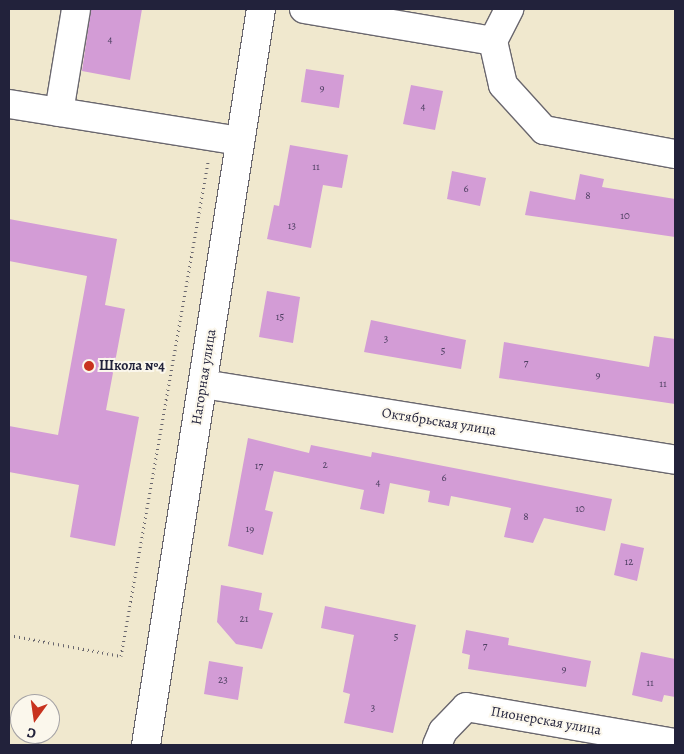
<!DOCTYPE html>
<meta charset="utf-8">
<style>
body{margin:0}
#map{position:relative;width:684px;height:754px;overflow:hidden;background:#f0e8ce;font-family:Alegreya,serif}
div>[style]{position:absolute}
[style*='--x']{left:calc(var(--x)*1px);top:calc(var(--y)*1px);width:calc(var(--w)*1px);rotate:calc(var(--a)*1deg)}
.building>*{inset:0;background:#d39cd6}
.path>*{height:3px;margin-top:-1.5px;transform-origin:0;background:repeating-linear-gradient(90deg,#6a676e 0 1px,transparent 0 5px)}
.roads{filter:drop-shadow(1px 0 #6a676e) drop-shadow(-1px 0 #6a676e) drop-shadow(0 1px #6a676e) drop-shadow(0 -1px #6a676e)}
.minor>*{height:28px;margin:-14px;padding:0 14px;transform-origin:14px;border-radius:14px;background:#fff}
.dots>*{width:14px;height:14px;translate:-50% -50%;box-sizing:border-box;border:2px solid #fbf7ec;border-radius:50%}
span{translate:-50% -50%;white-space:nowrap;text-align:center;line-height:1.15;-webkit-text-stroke:4px #fbf7ec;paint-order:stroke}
.number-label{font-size:11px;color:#4e4062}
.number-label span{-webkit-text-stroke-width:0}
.poi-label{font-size:14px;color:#22223b;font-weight:700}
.left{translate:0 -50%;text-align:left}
.street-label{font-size:14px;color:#22223b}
.frame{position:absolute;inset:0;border:10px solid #22223b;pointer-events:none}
.north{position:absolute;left:10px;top:694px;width:50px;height:50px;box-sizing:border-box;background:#fbf7ec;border:1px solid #a4a2a5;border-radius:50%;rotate:194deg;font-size:14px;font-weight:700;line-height:20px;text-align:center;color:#22223b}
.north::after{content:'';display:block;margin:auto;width:18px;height:22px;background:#c8321e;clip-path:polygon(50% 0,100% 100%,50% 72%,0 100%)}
</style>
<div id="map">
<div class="building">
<div style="clip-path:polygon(91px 9px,142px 9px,130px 80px,82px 71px)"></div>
<div style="clip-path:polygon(306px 69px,344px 75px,339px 108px,301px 102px)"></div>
<div style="clip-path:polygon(411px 85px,443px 91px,435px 130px,403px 124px)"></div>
<div style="clip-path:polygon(290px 145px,348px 155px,342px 188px,323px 185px,311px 248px,267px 239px,274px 205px,279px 206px)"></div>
<div style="clip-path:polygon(452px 171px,486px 178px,480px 206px,447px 199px)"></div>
<div style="clip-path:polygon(580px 174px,604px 179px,602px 187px,675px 199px,675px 237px,525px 215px,530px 191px,575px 200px)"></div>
<div style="clip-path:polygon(9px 219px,117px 239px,105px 305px,125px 309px,106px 410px,139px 417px,115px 546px,70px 537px,79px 485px,9px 472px,9px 426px,58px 435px,87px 276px,9px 261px)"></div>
<div style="clip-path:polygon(267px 291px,300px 297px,293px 343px,259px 337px)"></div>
<div style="clip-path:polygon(371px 320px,466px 340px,461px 369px,364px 352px)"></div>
<div style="clip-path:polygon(654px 336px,675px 339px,675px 404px,499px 378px,504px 342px,649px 367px)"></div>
<div style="clip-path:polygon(248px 438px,309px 453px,311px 445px,371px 457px,372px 452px,612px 499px,605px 531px,544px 518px,533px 543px,504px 537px,511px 508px,451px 496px,449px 506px,428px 502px,430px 491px,390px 483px,384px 514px,360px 509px,364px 490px,274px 471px,265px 510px,273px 512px,263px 555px,228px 546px)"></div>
<div style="clip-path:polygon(621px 543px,644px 548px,637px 581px,614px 575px)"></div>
<div style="clip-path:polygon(221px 585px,262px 593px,259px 610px,273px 613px,262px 649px,236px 644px,217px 622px)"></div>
<div style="clip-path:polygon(325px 606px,416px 625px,393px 733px,344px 723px,350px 694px,343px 692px,354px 635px,321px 628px)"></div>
<div style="clip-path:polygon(466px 630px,509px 638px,508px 645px,591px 661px,586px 687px,468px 669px,470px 655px,462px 653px)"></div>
<div style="clip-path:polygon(641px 652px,675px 659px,675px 697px,664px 695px,662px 702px,632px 695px)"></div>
<div style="clip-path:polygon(209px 661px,243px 667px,238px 700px,204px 694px)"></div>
</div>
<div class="path">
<div style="--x:9;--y:635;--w:114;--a:10.6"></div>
<div style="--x:121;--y:656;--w:502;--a:-80.01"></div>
</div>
<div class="roads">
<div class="minor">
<div style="--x:304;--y:9;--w:192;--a:9.6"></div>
<div style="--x:493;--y:41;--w:45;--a:77.2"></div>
<div style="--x:503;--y:85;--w:61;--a:47.7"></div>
<div style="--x:544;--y:130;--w:133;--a:10.4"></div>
<div style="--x:493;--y:41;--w:36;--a:-63"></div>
<div style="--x:9;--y:104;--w:234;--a:9.1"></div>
<div style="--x:59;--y:112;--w:104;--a:-80.6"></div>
<div style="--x:203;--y:384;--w:478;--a:9.1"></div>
<div style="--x:146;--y:745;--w:745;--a:-81.12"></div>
<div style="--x:437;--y:745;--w:15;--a:-67"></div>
<div style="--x:443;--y:731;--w:33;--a:-46"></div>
<div style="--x:466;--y:707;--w:212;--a:9.8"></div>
</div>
</div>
<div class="dots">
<div style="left:89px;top:366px;background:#c8321e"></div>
</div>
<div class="number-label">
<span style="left:110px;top:40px">4</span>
<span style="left:322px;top:88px">9</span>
<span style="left:423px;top:107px">4</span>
<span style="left:316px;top:167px">11</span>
<span style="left:466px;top:189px">6</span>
<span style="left:588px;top:196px">8</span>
<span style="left:625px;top:216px">10</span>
<span style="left:292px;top:226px">13</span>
<span style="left:280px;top:317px">15</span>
<span style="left:386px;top:339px">3</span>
<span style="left:443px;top:351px">5</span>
<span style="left:526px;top:363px">7</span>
<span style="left:598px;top:375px">9</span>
<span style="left:663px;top:384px">11</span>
<span style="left:325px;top:465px">2</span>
<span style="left:259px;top:466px">17</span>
<span style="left:444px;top:478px">6</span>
<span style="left:378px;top:483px">4</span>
<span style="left:580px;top:509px">10</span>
<span style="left:526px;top:517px">8</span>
<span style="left:250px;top:529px">19</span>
<span style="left:629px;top:562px">12</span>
<span style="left:244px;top:619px">21</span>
<span style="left:396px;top:637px">5</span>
<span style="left:485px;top:646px">7</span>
<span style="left:564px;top:669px">9</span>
<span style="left:223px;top:680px">23</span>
<span style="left:650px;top:683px">11</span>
<span style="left:373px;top:708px">3</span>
</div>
<div class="poi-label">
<span class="left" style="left:99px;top:366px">Школа №4</span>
</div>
<div class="street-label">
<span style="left:204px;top:377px;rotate:-81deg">Нагорная улица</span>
<span style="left:439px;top:422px;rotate:9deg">Октябрьская улица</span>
<span style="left:546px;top:721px;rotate:10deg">Пионерская улица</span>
</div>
<div class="frame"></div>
<div class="north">С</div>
</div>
